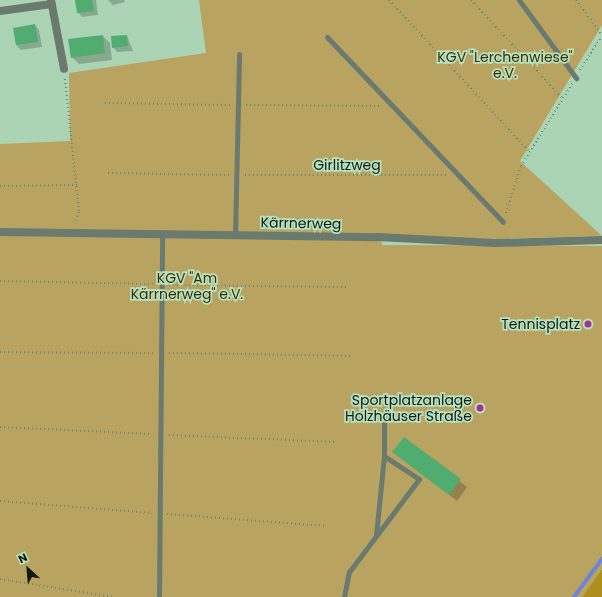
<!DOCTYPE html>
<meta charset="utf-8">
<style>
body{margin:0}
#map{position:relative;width:602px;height:597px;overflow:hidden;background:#abd4b5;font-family:Poppins,sans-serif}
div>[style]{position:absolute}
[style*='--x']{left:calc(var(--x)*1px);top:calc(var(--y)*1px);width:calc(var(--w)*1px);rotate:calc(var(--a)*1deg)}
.green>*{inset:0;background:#b8a361}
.forest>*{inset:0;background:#ae8f1e}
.shadow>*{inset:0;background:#0003}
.stream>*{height:3.5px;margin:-1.75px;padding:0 1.75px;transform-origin:1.75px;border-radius:1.75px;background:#7084d7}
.building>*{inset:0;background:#51ac6f}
.path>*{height:2px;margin-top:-1px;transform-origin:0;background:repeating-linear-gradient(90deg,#698871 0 1px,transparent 0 4px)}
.lane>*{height:5px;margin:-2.5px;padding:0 2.5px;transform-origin:2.5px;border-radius:2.5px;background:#6a7a6e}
.street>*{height:8px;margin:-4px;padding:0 4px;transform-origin:4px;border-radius:4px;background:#6a7a6e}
.dots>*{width:11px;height:11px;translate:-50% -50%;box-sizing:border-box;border:2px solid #b8e1c1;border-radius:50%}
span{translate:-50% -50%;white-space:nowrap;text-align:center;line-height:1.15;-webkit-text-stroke:3.5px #b8e1c1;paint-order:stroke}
.park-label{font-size:14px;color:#3a2e00}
.street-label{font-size:14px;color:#0c1c11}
.poi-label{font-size:14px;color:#0c1c11}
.right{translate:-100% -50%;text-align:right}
.north{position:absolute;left:8px;top:549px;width:40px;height:40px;-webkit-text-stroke:3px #b8e1c1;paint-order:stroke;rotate:334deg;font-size:11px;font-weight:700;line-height:16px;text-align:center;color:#0c1c11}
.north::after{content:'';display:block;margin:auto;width:14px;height:18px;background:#0c1c11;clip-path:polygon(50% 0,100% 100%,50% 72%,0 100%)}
</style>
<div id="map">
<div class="green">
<div style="clip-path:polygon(199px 0,602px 0,602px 25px,520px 161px,602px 236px,492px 239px,380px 235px,382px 245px,602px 246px,602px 569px,582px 597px,0 597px,0 144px,70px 141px,69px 73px,206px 53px)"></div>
</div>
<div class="forest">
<div style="clip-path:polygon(602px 569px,602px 597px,582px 597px)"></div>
</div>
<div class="shadow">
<div style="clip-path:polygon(76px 0,96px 0,98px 15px,82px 17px,78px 12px)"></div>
<div style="clip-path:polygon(108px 0,124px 0,125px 2px,113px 5px)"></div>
<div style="clip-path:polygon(35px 25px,39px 30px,42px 47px,21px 50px,16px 45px,14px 29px)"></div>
<div style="clip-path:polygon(103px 36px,110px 43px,112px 60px,79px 64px,72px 57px)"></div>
<div style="clip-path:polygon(127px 36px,133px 51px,117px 52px,113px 47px)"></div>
<div style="clip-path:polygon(404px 439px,467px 487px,457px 501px,394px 452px)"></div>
</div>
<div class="stream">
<div style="--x:574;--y:597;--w:47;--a:-53.6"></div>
</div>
<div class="building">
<div style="clip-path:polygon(75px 0,92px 0,94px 11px,77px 13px)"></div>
<div style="clip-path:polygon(35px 24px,38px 42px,16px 45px,13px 28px)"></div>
<div style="clip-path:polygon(103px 35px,105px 53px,71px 58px,68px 39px)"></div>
<div style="clip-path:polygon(127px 35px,128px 46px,112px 48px,111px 36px)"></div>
<div style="clip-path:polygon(404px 437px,461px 479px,449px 495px,392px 452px)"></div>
</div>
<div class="path">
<div style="--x:389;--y:0;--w:207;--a:47.2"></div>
<div style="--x:471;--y:0;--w:135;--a:47.1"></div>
<div style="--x:576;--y:0;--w:44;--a:53.4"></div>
<div style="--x:580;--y:70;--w:40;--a:-57.1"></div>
<div style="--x:65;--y:79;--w:134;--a:84"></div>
<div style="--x:79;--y:212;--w:12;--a:110"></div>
<div style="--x:105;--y:103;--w:125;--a:0.9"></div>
<div style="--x:246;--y:105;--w:134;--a:0.4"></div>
<div style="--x:108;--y:173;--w:121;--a:0.9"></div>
<div style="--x:245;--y:175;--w:202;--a:0"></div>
<div style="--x:0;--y:186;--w:77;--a:-0.7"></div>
<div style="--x:506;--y:213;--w:49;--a:-72.3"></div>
<div style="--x:521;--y:166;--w:97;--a:-58.1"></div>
<div style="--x:0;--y:281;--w:154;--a:1.1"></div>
<div style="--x:169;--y:285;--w:180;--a:0.6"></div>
<div style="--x:0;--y:352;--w:153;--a:0.4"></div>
<div style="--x:169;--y:353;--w:181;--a:0.9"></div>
<div style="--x:0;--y:427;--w:152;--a:2.6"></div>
<div style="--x:169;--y:435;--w:168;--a:2.4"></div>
<div style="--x:0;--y:501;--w:152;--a:4.5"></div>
<div style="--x:167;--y:514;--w:159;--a:4.3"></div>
<div style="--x:0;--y:579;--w:115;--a:9"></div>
</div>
<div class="lane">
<div style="--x:519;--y:0;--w:97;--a:53.8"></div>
<div style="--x:327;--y:37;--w:255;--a:46.4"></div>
<div style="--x:235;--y:235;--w:181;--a:-88.7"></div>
<div style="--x:376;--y:535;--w:79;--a:-84.2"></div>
<div style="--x:384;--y:456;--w:38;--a:-90"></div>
<div style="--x:159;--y:597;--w:363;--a:-89.5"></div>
<div style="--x:344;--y:597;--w:25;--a:-79"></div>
<div style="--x:349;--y:572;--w:116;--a:-53"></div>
<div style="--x:419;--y:479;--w:42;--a:-146.7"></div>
</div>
<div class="street">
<div style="--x:51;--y:0;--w:70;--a:79.3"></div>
<div style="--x:0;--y:11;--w:52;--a:-7.7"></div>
<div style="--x:0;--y:232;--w:377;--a:0.8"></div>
<div style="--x:377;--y:237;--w:118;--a:2.9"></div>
<div style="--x:495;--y:243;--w:107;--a:-1.6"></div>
</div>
<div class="dots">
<div style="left:588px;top:324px;background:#a03495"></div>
<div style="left:480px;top:408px;background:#a03495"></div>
</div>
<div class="park-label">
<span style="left:505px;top:65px">KGV "Lerchenwiese"<br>e.V.</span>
<span style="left:187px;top:286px">KGV "Am<br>Kärrnerweg" e.V.</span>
</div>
<div class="street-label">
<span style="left:347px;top:165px">Girlitzweg</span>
<span style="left:301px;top:223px;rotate:1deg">Kärrnerweg</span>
</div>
<div class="poi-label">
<span class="right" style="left:580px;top:324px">Tennisplatz</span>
<span class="right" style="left:472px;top:408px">Sportplatzanlage<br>Holzhäuser Straße</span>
</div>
<div class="north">N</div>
</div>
